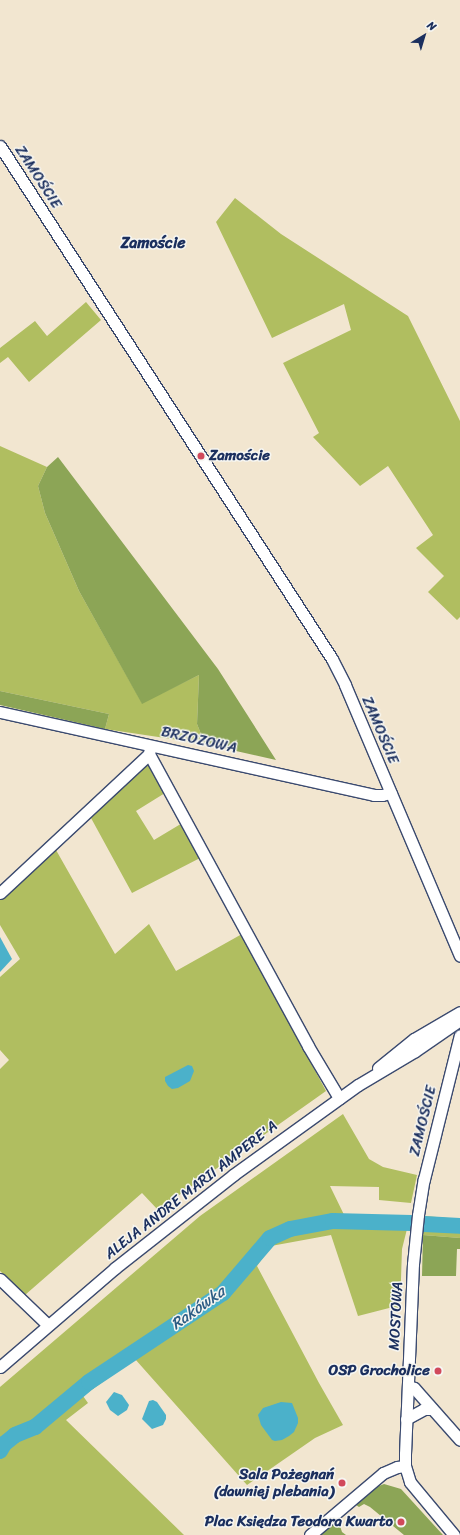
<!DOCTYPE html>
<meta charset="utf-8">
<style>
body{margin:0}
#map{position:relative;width:460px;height:1535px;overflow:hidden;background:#f2e6d0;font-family:Sriracha,sans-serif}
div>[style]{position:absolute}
.green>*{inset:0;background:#b0be60}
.forest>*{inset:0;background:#8ca556}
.water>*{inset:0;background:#4bb1ca}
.river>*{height:16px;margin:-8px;padding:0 8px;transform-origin:8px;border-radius:8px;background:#4bb1ca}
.roads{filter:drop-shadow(1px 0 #3b4a6f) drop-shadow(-1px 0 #3b4a6f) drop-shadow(0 1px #3b4a6f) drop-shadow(0 -1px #3b4a6f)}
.minor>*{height:11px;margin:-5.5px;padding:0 5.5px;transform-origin:5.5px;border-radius:5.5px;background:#fff}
.dots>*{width:11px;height:11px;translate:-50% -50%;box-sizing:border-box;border:2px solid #f6f6f2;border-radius:50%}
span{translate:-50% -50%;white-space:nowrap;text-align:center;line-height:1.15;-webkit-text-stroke:3px #f6f6f2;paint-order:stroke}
.street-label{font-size:15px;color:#1b2f5e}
.poi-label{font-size:15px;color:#1b2f5e;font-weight:700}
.left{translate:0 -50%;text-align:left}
.right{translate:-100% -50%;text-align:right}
.neighbourhood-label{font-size:16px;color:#1b2f5e;font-weight:700}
.water-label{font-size:16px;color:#2c5c84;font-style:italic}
.north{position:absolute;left:404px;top:16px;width:40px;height:40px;-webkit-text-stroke:3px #f6f6f2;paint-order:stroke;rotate:38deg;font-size:11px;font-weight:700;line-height:16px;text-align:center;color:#1b2f5e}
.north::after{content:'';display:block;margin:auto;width:14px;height:18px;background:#1b2f5e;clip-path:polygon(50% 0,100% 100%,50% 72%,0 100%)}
</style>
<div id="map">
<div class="green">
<div style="clip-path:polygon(235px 198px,281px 234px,408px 316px,460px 421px,460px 617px,457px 620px,428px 592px,444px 576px,416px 548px,433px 535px,388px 466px,360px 486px,313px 437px,319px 433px,283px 363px,351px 330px,344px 304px,272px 338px,216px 222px)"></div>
<div style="clip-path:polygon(86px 302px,101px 320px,29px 382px,8px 357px,0 363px,0 348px,35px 321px,47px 336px)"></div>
<div style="clip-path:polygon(0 446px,47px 467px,38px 486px,45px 513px,79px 591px,142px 703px,199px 675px,197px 724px,205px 744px,105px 729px,109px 714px,0 691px)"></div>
<div style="clip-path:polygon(147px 763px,165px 793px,136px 811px,154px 840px,184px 822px,202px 857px,132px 893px,91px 818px)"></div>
<div style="clip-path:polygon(56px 850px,115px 954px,149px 924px,176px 971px,242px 934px,326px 1091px,158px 1210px,142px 1193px,25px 1295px,0 1271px,0 1069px,9px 1060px,0 1050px,0 977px,20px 959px,0 925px,0 897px)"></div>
<div style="clip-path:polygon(343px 1114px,369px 1159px,383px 1167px,417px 1175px,411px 1203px,379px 1200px,379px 1187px,330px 1186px,350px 1227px,407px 1229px,402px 1249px,400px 1309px,393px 1307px,358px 1316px,331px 1235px,271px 1246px,257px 1266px,319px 1383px,343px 1425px,315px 1438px,247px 1485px,135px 1359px,83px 1396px,88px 1403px,66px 1420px,184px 1535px,0 1535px,0 1387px,200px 1216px)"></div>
<div style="clip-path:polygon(425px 1216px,460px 1219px,460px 1238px,423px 1235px)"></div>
</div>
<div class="forest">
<div style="clip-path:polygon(58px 457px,218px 669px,276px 760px,205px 744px,197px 724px,199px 675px,142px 704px,79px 591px,45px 513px,38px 486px,47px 467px)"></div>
<div style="clip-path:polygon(0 691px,109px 714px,105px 729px,0 705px)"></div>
<div style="clip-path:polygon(423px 1235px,460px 1238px,460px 1249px,457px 1249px,456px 1276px,422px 1276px)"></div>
<div style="clip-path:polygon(384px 1484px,401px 1489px,443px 1535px,404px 1535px,370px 1507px,364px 1504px,359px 1507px,356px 1505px,356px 1502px,374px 1488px)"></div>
<div style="clip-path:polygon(337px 1516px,341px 1516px,342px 1520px,340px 1526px,342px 1532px,346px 1535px,320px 1535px,325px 1528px)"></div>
</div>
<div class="water">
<div style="clip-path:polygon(0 937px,12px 959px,0 972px)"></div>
<div style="clip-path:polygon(188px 1065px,192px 1066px,194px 1071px,190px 1081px,178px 1088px,172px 1089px,168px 1086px,165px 1081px,165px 1077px)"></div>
<div style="clip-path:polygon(114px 1392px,122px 1395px,129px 1405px,127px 1410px,118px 1416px,110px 1410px,106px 1402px)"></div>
<div style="clip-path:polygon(153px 1400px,157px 1402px,166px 1415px,166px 1419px,163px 1425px,152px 1429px,142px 1419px,149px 1401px)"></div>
<div style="clip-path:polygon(281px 1402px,292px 1403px,298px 1418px,298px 1423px,294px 1432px,289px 1436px,282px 1440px,275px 1441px,272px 1440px,261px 1425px,258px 1415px,263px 1408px)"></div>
</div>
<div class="river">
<div style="left:424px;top:1224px;width:36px;rotate:3deg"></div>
<div style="left:0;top:1451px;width:8px;rotate:-60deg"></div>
<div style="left:4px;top:1444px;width:14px;rotate:-39deg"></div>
<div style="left:15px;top:1435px;width:22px;rotate:-22deg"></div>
<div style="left:35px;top:1427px;width:70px;rotate:-39.8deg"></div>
<div style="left:89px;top:1382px;width:161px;rotate:-33.6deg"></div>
<div style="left:223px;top:1293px;width:72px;rotate:-49.5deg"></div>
<div style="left:270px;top:1238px;width:22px;rotate:-24deg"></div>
<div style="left:290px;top:1229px;width:44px;rotate:-10.5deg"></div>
<div style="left:333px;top:1221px;width:78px;rotate:1.5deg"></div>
</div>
<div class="roads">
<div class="minor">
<div style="left:0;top:146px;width:611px;rotate:57.09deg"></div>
<div style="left:332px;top:659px;width:29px;rotate:63deg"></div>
<div style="left:345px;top:685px;width:294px;rotate:67deg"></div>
<div style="left:0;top:712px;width:383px;rotate:12.5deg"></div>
<div style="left:374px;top:795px;width:8px"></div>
<div style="left:382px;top:795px;width:9px;rotate:-13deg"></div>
<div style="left:149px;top:754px;width:332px;rotate:61.4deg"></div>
<div style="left:308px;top:1046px;width:61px;rotate:59.2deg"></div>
<div style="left:0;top:893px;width:204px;rotate:-43deg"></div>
<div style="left:149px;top:754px;width:6px;rotate:-81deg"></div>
<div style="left:378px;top:1068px;width:46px;rotate:-38.9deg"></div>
<div style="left:414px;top:1039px;width:53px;rotate:-30.4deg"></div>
<div style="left:0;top:1279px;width:66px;rotate:43.8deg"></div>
<div style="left:0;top:1367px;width:152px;rotate:-40.7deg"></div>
<div style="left:115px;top:1268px;width:150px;rotate:-38.2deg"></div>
<div style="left:233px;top:1175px;width:154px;rotate:-35.8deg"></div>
<div style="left:358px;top:1085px;width:66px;rotate:-30.8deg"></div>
<div style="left:415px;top:1051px;width:55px;rotate:-34.6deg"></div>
<div style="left:408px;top:1386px;width:6px;rotate:18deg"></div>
<div style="left:414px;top:1388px;width:69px;rotate:48.5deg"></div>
<div style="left:406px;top:1419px;width:21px;rotate:-29deg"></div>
<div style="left:424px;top:1409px;width:8px"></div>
<div style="left:310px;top:1535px;width:96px;rotate:-40.3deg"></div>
<div style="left:383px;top:1473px;width:15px;rotate:-23deg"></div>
<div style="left:397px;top:1467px;width:8px;rotate:-7deg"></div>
<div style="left:454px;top:1535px;width:69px;rotate:-129.7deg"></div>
<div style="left:410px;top:1482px;width:17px;rotate:-107deg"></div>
<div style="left:405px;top:1466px;width:12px;rotate:-90deg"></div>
<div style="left:405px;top:1454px;width:190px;rotate:-87.6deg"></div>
<div style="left:413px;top:1264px;width:49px;rotate:-84.2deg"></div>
<div style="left:418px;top:1215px;width:36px;rotate:-81deg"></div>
<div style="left:424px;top:1179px;width:148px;rotate:-76deg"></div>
</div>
</div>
<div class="dots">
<div style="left:201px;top:456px;background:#d1495b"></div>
<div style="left:438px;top:1371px;background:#d1495b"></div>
<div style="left:342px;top:1483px;background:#d1495b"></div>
<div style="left:401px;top:1522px;background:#d1495b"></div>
</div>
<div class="street-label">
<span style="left:38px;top:177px;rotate:57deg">ZAMOŚCIE</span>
<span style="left:380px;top:730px;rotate:67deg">ZAMOŚCIE</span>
<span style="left:199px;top:740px;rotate:13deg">BRZOZOWA</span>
<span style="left:423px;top:1121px;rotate:-76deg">ZAMOŚCIE</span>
<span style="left:191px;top:1190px;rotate:-38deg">ALEJA ANDRE MARII AMPERE'A</span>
<span style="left:396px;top:1316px;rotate:-87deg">MOSTOWA</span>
</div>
<div class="poi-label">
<span class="left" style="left:209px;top:456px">Zamoście</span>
<span class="right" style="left:430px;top:1371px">OSP Grocholice</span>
<span class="right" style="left:334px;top:1483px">Sala Pożegnań<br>(dawniej plebania)</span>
<span class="right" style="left:393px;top:1522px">Plac Księdza Teodora Kwarto</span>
</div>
<div class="neighbourhood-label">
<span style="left:153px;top:243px">Zamoście</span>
</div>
<div class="water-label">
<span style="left:198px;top:1308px;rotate:-36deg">Rakówka</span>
</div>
<div class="north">N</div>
</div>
